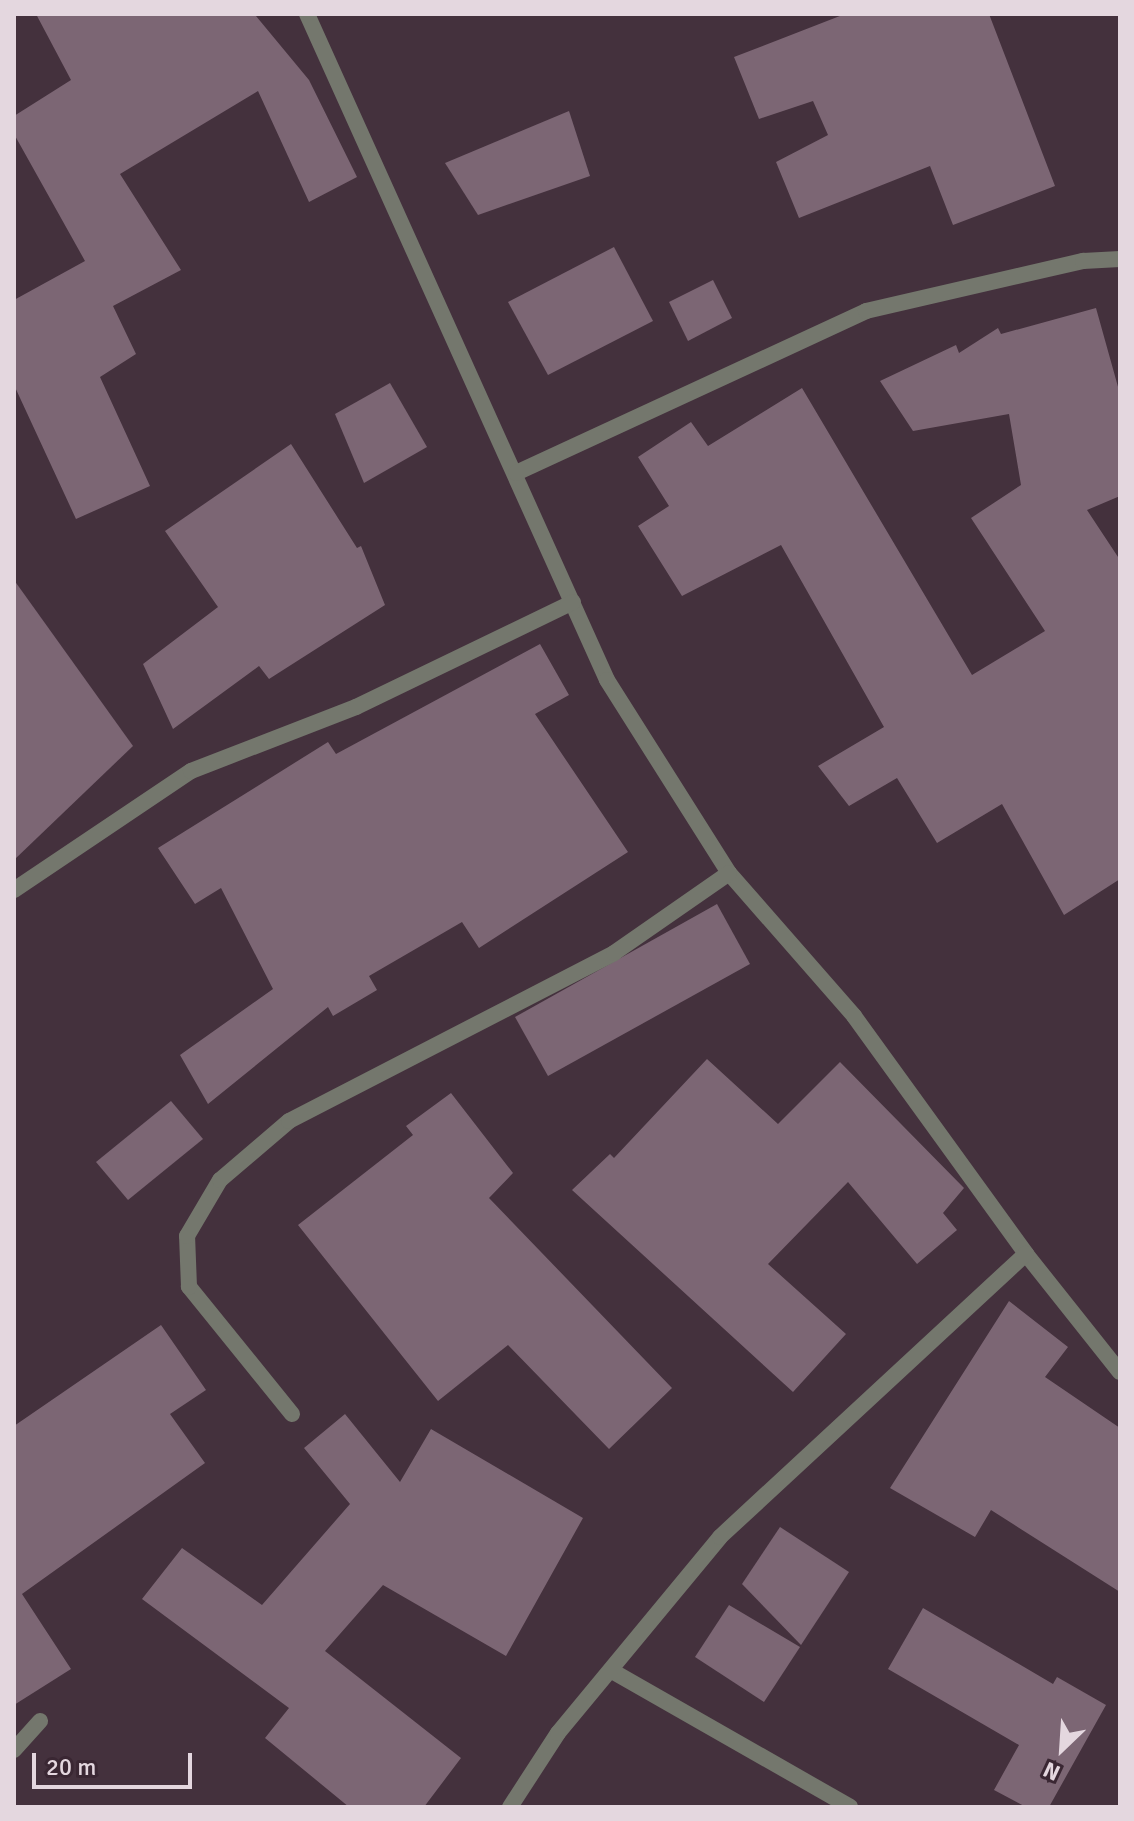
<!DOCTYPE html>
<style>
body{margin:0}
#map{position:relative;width:1134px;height:1821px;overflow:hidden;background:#44313d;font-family:Signika,sans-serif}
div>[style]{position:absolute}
.building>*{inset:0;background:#7c6674}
.street>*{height:16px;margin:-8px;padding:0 8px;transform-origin:8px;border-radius:8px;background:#74776d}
span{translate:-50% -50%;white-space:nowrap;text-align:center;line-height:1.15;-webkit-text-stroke:6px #3a2733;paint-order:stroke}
.frame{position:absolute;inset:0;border:16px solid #e4d7df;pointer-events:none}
.north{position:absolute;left:1022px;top:1709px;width:80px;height:80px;-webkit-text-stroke:6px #3a2733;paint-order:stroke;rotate:205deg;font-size:22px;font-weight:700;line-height:32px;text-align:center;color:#e4d7df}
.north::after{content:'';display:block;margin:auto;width:28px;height:36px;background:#e4d7df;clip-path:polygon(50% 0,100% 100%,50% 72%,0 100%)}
.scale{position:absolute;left:32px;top:1753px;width:160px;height:36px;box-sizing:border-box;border:4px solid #e4d7df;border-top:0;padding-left:10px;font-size:24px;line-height:28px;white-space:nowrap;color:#e4d7df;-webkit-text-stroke:6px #3a2733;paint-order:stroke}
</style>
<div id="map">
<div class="building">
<div style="clip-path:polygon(36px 14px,256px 16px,309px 80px,357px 177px,309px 202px,258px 91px,120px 174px,181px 270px,113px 306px,136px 354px,100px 377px,150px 486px,76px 519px,14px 385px,14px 300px,85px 261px,14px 134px,14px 116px,71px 80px)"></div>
<div style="clip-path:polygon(845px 14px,989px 14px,1055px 186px,953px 225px,930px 166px,799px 218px,776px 162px,828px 135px,813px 101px,759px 119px,734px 57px)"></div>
<div style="clip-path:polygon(569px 111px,590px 176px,478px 215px,445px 163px)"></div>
<div style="clip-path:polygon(614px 247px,653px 321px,548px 375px,508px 302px)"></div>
<div style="clip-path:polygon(713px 280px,732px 318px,688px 341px,669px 302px)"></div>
<div style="clip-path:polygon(1096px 308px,1120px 394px,1120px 496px,1087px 510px,1120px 560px,1120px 879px,1064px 915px,1002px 804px,937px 843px,897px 778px,849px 806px,818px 766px,884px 727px,781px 545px,682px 596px,638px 526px,669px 506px,638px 457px,691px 422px,708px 446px,802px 388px,972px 675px,1045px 631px,971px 518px,1021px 485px,1009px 414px,913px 431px,880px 381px,956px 345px,959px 353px,998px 328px,1001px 334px)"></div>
<div style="clip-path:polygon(390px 383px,427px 447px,364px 483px,335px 414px)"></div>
<div style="clip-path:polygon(291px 444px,357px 548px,361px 546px,385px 605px,269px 679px,259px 666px,173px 729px,143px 664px,218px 607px,165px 531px)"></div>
<div style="clip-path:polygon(14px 580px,133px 746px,14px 860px)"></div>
<div style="clip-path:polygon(540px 644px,569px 695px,535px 714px,628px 852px,479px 948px,462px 922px,369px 976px,377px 990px,333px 1016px,328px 1007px,208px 1104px,180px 1055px,273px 989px,221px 888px,195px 904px,158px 848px,328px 742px,336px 754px)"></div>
<div style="clip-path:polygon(717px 904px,750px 964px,548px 1076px,515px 1017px)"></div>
<div style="clip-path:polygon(707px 1059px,778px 1124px,840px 1062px,964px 1188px,943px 1213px,957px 1230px,917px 1264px,848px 1182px,768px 1264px,846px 1334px,793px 1392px,572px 1190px,610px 1154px,614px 1158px)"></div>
<div style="clip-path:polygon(451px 1093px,513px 1173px,489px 1198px,672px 1388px,609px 1449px,508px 1345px,438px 1401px,298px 1225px,413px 1135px,406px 1126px)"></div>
<div style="clip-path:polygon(171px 1101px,203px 1139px,128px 1200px,96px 1162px)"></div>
<div style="clip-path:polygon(1009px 1301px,1068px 1347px,1045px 1377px,1120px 1428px,1120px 1592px,991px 1510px,975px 1537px,890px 1488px)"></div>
<div style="clip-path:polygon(161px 1325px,206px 1390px,170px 1414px,205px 1463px,22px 1594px,71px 1669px,14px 1705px,14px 1426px)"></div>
<div style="clip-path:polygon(345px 1414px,400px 1482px,431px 1429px,583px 1518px,506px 1656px,383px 1585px,325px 1651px,461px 1758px,424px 1807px,349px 1807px,265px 1738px,289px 1708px,142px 1599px,182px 1548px,262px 1605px,350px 1504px,304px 1448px)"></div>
<div style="clip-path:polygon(780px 1527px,849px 1572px,801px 1645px,742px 1584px)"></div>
<div style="clip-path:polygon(729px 1605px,800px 1647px,764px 1702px,695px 1657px)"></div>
<div style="clip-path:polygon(923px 1608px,1053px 1684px,1057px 1677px,1106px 1705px,1049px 1807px,1026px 1807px,994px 1790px,1019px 1745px,888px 1669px)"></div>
</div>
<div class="street">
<div style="left:307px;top:14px;width:730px;rotate:65.75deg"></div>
<div style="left:607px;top:680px;width:228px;rotate:57.7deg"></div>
<div style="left:729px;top:873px;width:190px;rotate:48.8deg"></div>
<div style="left:854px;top:1016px;width:294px;rotate:54.1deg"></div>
<div style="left:1026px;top:1254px;width:151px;rotate:51.5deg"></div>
<div style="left:516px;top:473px;width:386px;rotate:-24.8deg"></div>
<div style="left:866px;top:311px;width:223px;rotate:-13deg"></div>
<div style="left:1083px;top:261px;width:37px;rotate:-3deg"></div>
<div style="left:14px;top:890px;width:213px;rotate:-33.9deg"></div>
<div style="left:191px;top:771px;width:177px;rotate:-21.2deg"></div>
<div style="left:356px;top:707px;width:241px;rotate:-25.8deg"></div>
<div style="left:292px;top:1414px;width:164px;rotate:-129deg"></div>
<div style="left:189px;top:1287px;width:51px;rotate:-92.2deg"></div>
<div style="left:187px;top:1236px;width:65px;rotate:-59.5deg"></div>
<div style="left:220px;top:1180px;width:91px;rotate:-40.5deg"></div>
<div style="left:289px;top:1121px;width:366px;rotate:-27.3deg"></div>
<div style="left:614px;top:953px;width:140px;rotate:-34.8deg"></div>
<div style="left:612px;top:1671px;width:274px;rotate:29.7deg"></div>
<div style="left:14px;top:1750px;width:39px;rotate:-48deg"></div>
<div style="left:510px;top:1807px;width:88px;rotate:-57deg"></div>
<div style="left:558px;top:1733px;width:254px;rotate:-50.4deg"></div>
<div style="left:720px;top:1537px;width:417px;rotate:-42.8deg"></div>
</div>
<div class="frame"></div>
<div class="north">N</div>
<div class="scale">20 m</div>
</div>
